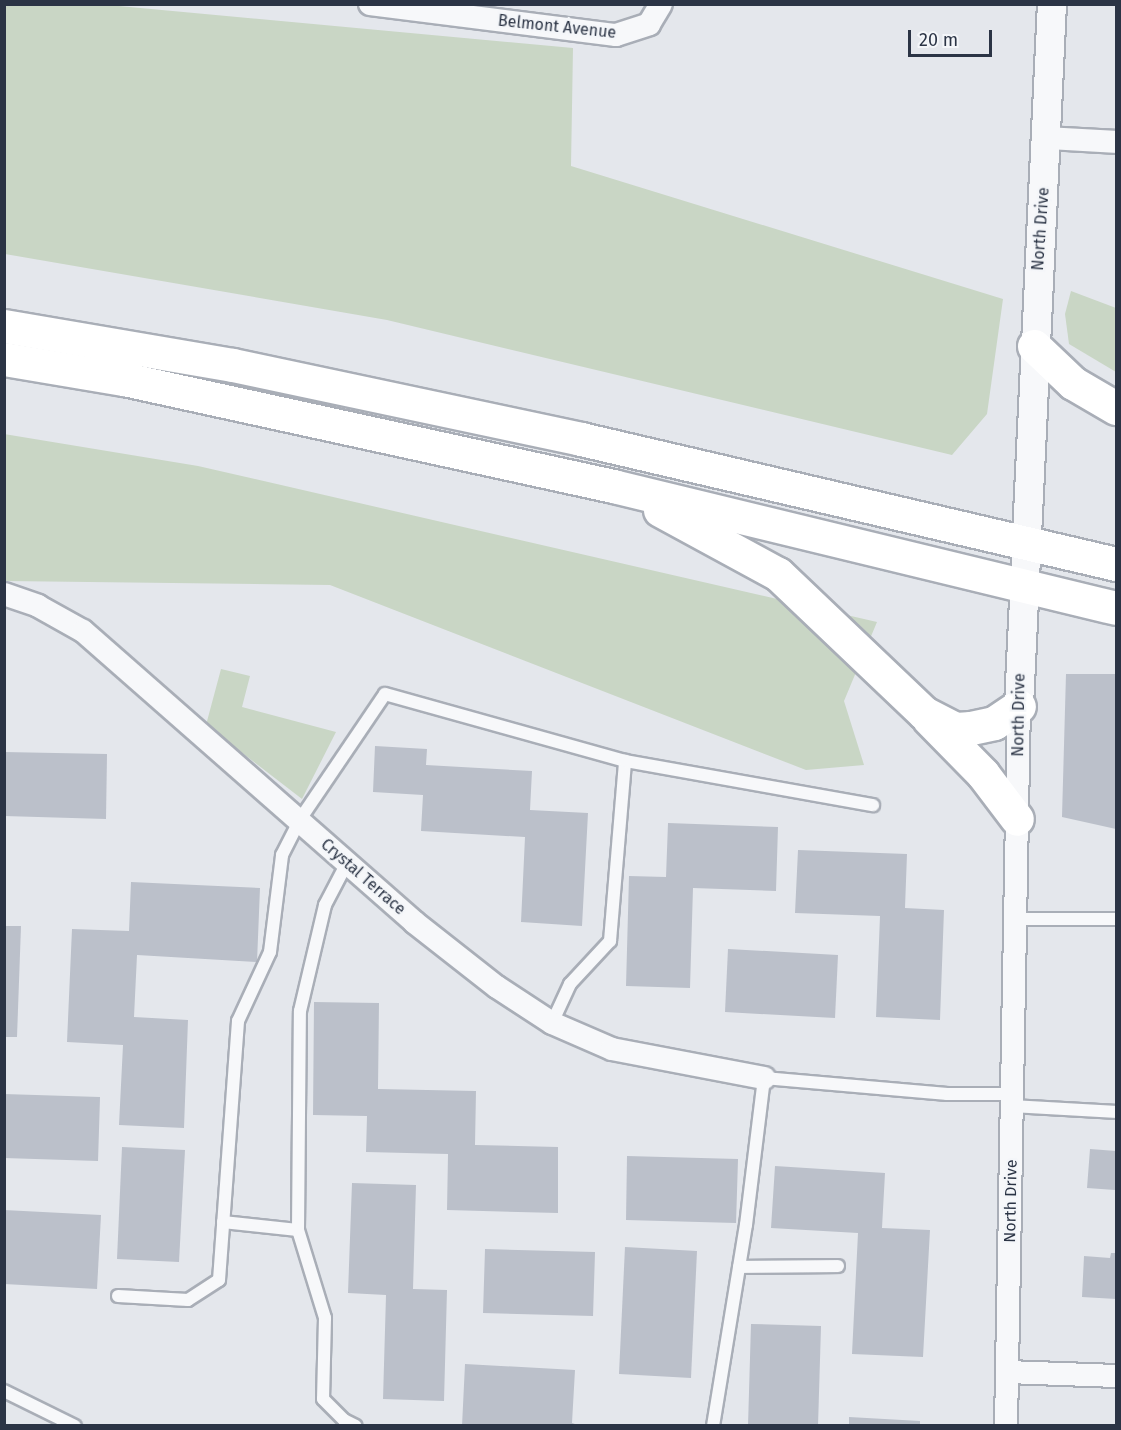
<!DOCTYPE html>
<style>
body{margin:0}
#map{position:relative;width:1121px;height:1430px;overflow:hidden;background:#e4e7ec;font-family:"Fira Sans",sans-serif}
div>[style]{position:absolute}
.green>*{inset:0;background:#c9d6c5}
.building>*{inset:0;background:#bbc0ca}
.roads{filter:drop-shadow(2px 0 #a9aeb7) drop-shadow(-2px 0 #a9aeb7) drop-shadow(0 2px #a9aeb7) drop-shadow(0 -2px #a9aeb7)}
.service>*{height:12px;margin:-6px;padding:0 6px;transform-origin:6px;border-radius:6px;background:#f7f8fa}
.minor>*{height:22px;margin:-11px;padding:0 11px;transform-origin:11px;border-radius:11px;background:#f7f8fa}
.tertiary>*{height:28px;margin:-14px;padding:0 14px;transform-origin:14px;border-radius:14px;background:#f7f8fa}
.trunk>*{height:33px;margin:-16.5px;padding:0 16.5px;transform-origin:16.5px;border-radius:16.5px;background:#fff}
span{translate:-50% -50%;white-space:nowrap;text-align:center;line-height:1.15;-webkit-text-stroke:4.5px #f4f6f9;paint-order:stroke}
.street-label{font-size:16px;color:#2b3445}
.frame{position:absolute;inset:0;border:6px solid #2b3445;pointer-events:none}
.scale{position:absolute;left:908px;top:30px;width:84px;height:27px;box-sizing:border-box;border:3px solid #2b3445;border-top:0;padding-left:8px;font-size:18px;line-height:21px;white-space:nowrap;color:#2b3445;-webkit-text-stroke:4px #f4f6f9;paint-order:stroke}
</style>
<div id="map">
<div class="green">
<div style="clip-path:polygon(4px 5px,108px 5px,573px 48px,571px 166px,1003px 299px,987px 414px,952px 455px,387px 320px,5px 254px)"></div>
<div style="clip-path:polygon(1071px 291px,1116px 308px,1116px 372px,1069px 344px,1065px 314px)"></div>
<div style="clip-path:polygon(4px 434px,198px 466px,877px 622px,844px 701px,864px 765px,806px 770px,330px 585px,5px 581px)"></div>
<div style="clip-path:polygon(221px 669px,250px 676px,242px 707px,336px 732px,302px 799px,206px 725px)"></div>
</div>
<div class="building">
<div style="clip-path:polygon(1066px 674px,1116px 674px,1116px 829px,1062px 817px)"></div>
<div style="clip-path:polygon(375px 746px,427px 749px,426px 765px,532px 771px,530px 810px,588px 813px,582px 926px,521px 922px,525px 837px,421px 831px,423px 795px,373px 792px)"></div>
<div style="clip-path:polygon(4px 752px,107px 754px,106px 819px,4px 816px)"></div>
<div style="clip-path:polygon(668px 823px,778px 827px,776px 891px,693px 888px,690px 988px,626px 986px,629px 876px,666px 877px)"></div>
<div style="clip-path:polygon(798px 850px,907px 854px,905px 908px,944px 910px,940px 1020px,876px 1017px,880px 916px,795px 913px)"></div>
<div style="clip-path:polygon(131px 882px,260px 888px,257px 962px,137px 955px,134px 1017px,188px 1020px,184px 1128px,119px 1125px,123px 1045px,67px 1042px,72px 929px,129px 931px)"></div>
<div style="clip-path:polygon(4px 926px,21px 926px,17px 1037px,4px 1037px)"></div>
<div style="clip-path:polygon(728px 949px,838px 955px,835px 1018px,725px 1012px)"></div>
<div style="clip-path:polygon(314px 1002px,379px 1003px,378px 1089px,476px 1091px,475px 1145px,558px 1147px,558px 1213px,447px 1210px,448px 1154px,366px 1152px,367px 1116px,313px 1115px)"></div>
<div style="clip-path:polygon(4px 1094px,100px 1097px,98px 1161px,4px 1158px)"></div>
<div style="clip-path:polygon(122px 1147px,185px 1150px,179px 1262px,117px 1259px)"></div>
<div style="clip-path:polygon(1090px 1149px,1116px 1151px,1116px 1195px,1115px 1190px,1087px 1188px)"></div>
<div style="clip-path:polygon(627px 1156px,738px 1159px,736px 1223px,626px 1220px)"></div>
<div style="clip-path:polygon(775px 1166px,885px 1173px,882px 1228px,930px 1230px,923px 1357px,852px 1354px,858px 1233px,771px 1228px)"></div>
<div style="clip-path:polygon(352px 1183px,416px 1185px,413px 1289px,447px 1290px,444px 1401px,383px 1399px,386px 1295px,348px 1293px)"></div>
<div style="clip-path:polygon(4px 1210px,101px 1215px,97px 1289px,4px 1284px)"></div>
<div style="clip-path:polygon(625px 1247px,697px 1251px,691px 1378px,619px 1374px)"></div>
<div style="clip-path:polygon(485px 1249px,595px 1252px,593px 1316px,483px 1313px)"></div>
<div style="clip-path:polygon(1111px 1253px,1116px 1253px,1116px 1299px,1082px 1297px,1084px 1256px,1110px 1258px)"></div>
<div style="clip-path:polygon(751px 1324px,821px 1326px,818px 1426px,748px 1426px)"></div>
<div style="clip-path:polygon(465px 1364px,575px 1370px,572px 1423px,581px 1426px,462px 1426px)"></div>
<div style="clip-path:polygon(849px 1417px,920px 1421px,920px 1426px,849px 1426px)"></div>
</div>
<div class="roads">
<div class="service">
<div style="left:1015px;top:919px;width:101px"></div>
<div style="left:552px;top:1023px;width:43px;rotate:-65.2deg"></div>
<div style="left:570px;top:984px;width:59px;rotate:-47.1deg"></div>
<div style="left:610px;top:941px;width:181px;rotate:-85.2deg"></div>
<div style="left:1013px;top:1106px;width:103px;rotate:3.3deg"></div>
<div style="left:223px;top:1222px;width:75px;rotate:6.1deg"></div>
<div style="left:298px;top:1230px;width:92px;rotate:72.9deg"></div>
<div style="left:325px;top:1318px;width:81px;rotate:91.4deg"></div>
<div style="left:323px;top:1399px;width:30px;rotate:45deg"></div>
<div style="left:344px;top:1420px;width:13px;rotate:27deg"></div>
<div style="left:298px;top:1230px;width:219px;rotate:-89.5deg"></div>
<div style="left:300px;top:1011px;width:109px;rotate:-76.7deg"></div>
<div style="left:325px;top:905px;width:47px;rotate:-62.4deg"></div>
<div style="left:739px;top:1267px;width:99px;rotate:-0.6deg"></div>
<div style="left:118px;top:1296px;width:70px;rotate:3.3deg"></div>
<div style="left:188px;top:1300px;width:37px;rotate:-33deg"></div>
<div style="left:219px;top:1280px;width:260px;rotate:-85.8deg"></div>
<div style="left:238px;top:1021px;width:76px;rotate:-65.1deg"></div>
<div style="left:270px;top:952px;width:98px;rotate:-82.9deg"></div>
<div style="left:282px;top:855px;width:38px;rotate:-63deg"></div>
<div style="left:299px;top:821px;width:153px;rotate:-55.9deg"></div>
<div style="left:385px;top:694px;width:249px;rotate:15.6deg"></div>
<div style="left:625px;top:761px;width:252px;rotate:10.1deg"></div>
<div style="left:4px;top:1391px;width:79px;rotate:26.2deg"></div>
<div style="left:713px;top:1426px;width:204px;rotate:-80.7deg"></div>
<div style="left:746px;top:1225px;width:148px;rotate:-83deg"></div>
<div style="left:764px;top:1078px;width:184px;rotate:5deg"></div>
<div style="left:947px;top:1094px;width:66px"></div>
</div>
<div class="minor">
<div style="left:370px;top:4px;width:248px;rotate:7.2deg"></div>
<div style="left:616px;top:35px;width:35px;rotate:-18deg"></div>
<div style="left:649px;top:24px;width:23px;rotate:-59deg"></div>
<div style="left:1047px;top:138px;width:69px;rotate:3.3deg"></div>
<div style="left:4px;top:594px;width:36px;rotate:19deg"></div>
<div style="left:38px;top:606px;width:51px;rotate:29.1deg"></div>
<div style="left:83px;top:631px;width:441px;rotate:41.3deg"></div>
<div style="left:414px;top:922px;width:105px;rotate:38.1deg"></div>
<div style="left:497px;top:987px;width:66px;rotate:33.2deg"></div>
<div style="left:552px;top:1023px;width:65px;rotate:23.4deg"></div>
<div style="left:612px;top:1049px;width:155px;rotate:10.8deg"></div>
<div style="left:1007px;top:1372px;width:109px;rotate:2.1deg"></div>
<div style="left:1006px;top:1426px;width:720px;rotate:-88.97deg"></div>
</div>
<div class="tertiary">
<div style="left:1019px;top:706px;width:703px;rotate:-87.31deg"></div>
</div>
<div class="trunk">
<div style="left:4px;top:326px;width:232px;rotate:9.7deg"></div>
<div style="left:233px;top:365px;width:356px;rotate:12deg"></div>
<div style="left:581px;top:439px;width:549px;rotate:13.15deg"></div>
<div style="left:1034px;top:346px;width:54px;rotate:43.5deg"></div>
<div style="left:1073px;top:383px;width:50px;rotate:30.2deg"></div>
<div style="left:4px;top:359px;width:122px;rotate:9.5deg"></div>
<div style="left:124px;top:379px;width:501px;rotate:12.34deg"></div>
<div style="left:613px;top:486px;width:518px;rotate:13.63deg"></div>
<div style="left:660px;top:510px;width:134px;rotate:28.5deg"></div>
<div style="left:778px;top:574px;width:202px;rotate:43.6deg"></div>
<div style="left:924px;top:713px;width:36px;rotate:27deg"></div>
<div style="left:956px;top:729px;width:15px;rotate:-4deg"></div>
<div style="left:971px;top:728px;width:24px;rotate:-12deg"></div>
<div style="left:994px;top:723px;width:30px;rotate:-34deg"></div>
<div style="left:929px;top:719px;width:77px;rotate:45.5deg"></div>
<div style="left:983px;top:774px;width:56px;rotate:52.9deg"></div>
</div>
</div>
<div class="street-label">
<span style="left:557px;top:27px;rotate:6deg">Belmont Avenue</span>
<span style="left:1041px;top:229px;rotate:-86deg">North Drive</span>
<span style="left:1019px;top:715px;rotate:-89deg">North Drive</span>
<span style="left:363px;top:877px;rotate:41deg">Crystal Terrace</span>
<span style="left:1011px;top:1201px;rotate:-89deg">North Drive</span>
</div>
<div class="frame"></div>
<div class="scale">20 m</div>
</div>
